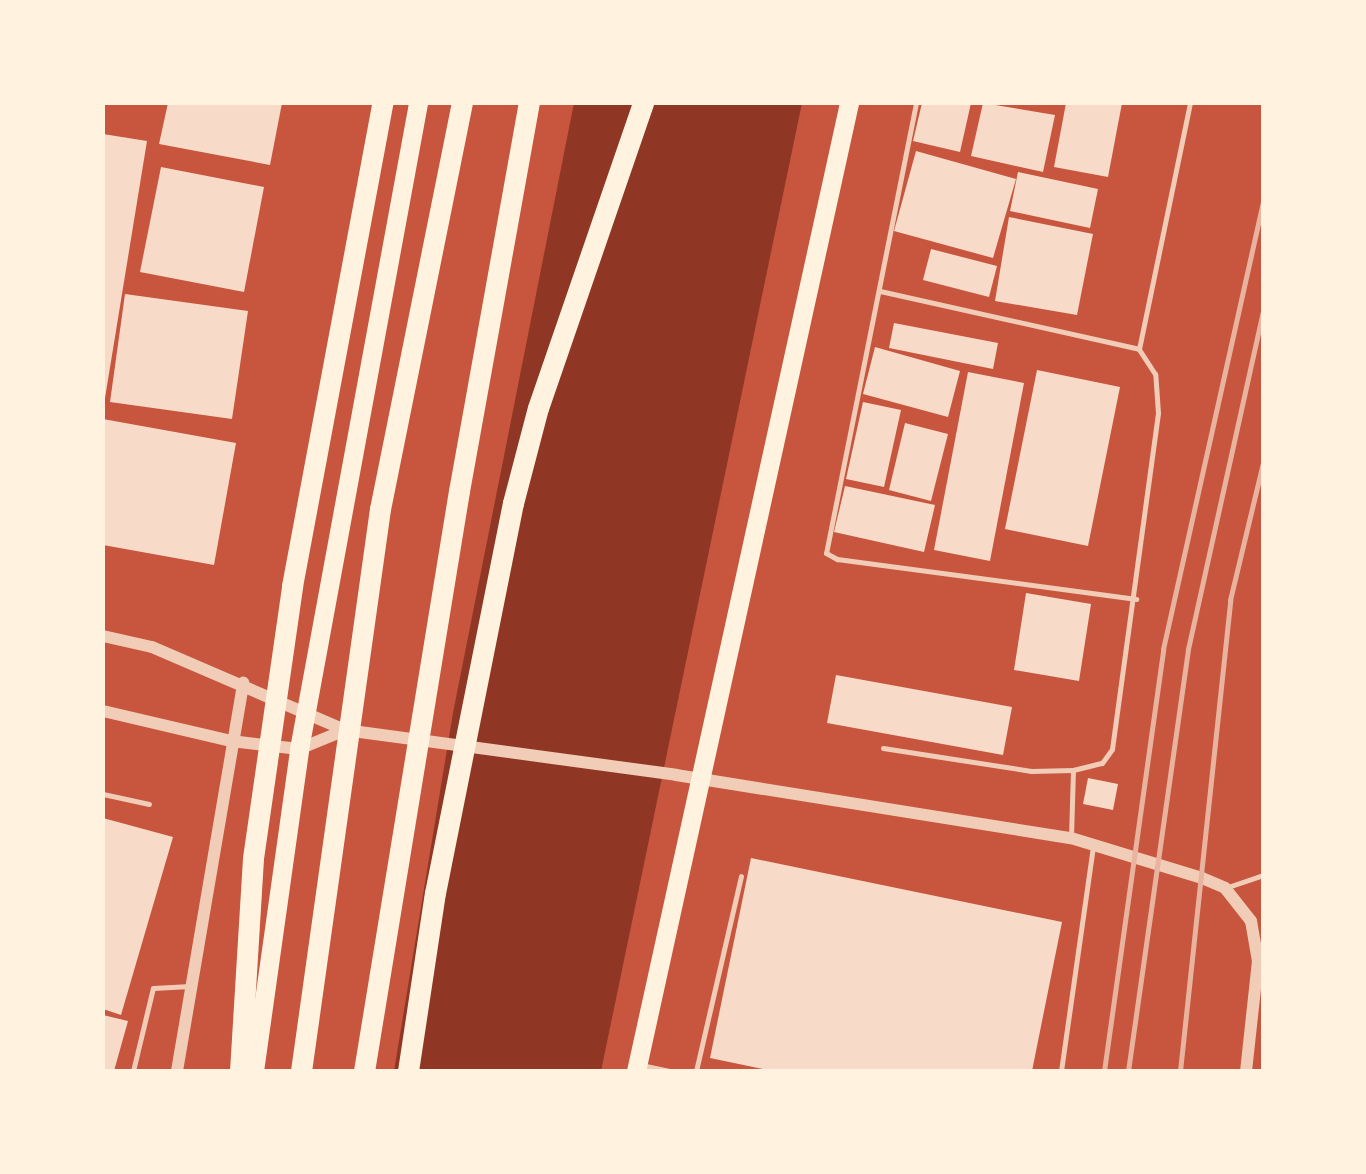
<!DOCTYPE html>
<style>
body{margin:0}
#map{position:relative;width:1366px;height:1174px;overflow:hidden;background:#c8553d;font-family:Overpass,sans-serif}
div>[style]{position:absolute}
.water>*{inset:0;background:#8f3625}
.building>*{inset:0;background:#f7dbc8}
.service>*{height:5px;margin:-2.5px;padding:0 2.5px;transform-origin:2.5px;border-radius:2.5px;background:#f1ccb7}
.tertiary>*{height:12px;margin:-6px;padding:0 6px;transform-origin:6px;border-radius:6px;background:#f1ccb7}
.trunk>*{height:19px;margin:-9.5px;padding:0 9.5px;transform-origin:9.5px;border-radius:9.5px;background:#fff3e0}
.motorway>*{height:21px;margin:-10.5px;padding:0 10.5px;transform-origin:10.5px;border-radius:10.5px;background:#fff3e0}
.rail>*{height:5px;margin:-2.5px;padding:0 2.5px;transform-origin:2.5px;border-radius:2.5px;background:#e9b49f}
span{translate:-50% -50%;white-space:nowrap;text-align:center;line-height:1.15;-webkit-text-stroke:7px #fff3e0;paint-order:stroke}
.frame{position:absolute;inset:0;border:105px solid #fff3e0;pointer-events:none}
</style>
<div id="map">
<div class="water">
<div style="clip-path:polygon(574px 103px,802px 103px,601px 1071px,394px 1071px,453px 713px)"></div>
</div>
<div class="building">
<div style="clip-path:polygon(168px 103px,282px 103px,270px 165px,159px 144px)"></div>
<div style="clip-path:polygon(922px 103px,971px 103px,960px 152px,913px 141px)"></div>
<div style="clip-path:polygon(983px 103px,1055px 115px,1043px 172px,971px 156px)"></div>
<div style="clip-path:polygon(1066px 103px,1122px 103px,1108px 177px,1054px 167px)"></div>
<div style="clip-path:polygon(103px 134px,147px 141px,105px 398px,103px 398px)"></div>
<div style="clip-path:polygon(916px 151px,1016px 179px,993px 258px,894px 231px)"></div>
<div style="clip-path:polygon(161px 167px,264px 187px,244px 292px,140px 272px)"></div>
<div style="clip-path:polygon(1018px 172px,1098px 189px,1090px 228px,1010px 211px)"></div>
<div style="clip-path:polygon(1009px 217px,1093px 234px,1077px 315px,995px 301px)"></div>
<div style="clip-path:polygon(931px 249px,997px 266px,989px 297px,923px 280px)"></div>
<div style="clip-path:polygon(125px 294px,248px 311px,232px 419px,110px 402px)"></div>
<div style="clip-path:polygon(894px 323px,998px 343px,993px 369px,889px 348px)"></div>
<div style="clip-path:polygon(875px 347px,960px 371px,948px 417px,863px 394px)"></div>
<div style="clip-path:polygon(1037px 370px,1120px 387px,1088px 546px,1005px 529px)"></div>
<div style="clip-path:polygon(968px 372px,1024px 383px,990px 561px,934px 550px)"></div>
<div style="clip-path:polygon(863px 402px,901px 410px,884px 487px,846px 479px)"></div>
<div style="clip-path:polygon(103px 419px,236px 443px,214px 565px,103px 545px)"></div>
<div style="clip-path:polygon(905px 423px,948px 434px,931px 501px,889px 490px)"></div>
<div style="clip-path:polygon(845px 486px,935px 505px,924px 552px,834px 532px)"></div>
<div style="clip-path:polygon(1026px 593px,1091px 604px,1079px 681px,1014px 670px)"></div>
<div style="clip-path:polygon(836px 675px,1012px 707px,1003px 755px,827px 723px)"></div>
<div style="clip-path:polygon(1088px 778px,1118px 784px,1113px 810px,1083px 804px)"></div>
<div style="clip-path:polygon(103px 818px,173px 837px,121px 1015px,103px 1009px)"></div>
<div style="clip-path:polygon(751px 858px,1062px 922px,1032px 1071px,773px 1071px,710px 1058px)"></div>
<div style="clip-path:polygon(103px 1015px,128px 1021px,114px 1071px,103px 1071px)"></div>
</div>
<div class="service">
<div style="left:916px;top:103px;width:459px;rotate:101.3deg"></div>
<div style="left:826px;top:553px;width:13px;rotate:29deg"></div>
<div style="left:837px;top:559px;width:302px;rotate:7.6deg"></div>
<div style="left:880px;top:291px;width:265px;rotate:12.6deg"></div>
<div style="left:883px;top:748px;width:150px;rotate:8.8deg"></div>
<div style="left:1031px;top:771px;width:42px;rotate:-1.4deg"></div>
<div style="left:1073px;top:770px;width:30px;rotate:-14deg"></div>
<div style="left:1102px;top:763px;width:17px;rotate:-54deg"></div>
<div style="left:1112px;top:749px;width:339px;rotate:-82.2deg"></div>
<div style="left:1158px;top:413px;width:39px;rotate:-94deg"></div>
<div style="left:1155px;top:374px;width:30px;rotate:-123deg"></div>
<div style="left:1139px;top:349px;width:251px;rotate:-78.3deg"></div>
<div style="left:103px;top:794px;width:47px;rotate:12.3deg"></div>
<div style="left:1071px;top:837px;width:67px;rotate:-88.3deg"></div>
<div style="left:1225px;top:888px;width:40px;rotate:-18.9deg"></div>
<div style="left:641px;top:1065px;width:29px;rotate:12deg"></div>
<div style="left:133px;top:1071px;width:85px;rotate:-76.5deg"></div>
<div style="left:153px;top:988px;width:37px;rotate:-3deg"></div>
<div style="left:696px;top:1071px;width:200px;rotate:-77deg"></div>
<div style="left:1061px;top:1071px;width:228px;rotate:-81.9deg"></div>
</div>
<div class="tertiary">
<div style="left:103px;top:636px;width:50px;rotate:12.7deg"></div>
<div style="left:152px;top:647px;width:210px;rotate:23.3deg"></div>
<div style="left:345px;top:730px;width:334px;rotate:7.7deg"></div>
<div style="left:676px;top:775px;width:400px;rotate:9.1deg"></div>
<div style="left:1071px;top:838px;width:137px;rotate:17deg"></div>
<div style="left:1202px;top:878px;width:25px;rotate:23deg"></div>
<div style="left:1225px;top:888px;width:42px;rotate:51.8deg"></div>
<div style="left:1251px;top:921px;width:41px;rotate:80.1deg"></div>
<div style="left:1258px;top:961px;width:111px;rotate:96.2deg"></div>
<div style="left:103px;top:711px;width:131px;rotate:13.2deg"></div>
<div style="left:231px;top:741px;width:68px;rotate:6.7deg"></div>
<div style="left:299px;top:749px;width:50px;rotate:-22.4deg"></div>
<div style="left:177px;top:1071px;width:394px;rotate:-80.3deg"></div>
</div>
<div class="trunk">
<div style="left:254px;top:1071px;width:325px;rotate:-82deg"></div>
<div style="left:299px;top:749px;width:657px;rotate:-79.56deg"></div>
<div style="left:636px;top:1071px;width:991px;rotate:-77.59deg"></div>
</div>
<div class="motorway">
<div style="left:240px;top:1071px;width:213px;rotate:-86.5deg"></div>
<div style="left:253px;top:858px;width:275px;rotate:-81.8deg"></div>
<div style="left:292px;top:586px;width:491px;rotate:-79.4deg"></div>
<div style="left:301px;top:1071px;width:568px;rotate:-82deg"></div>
<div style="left:380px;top:509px;width:414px;rotate:-78.6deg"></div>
<div style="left:364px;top:1071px;width:588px;rotate:-80.7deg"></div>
<div style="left:459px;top:491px;width:394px;rotate:-79.8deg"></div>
<div style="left:408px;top:1071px;width:180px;rotate:-81.4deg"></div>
<div style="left:435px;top:893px;width:398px;rotate:-78.7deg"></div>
<div style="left:513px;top:503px;width:98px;rotate:-75.3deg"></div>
<div style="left:538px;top:408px;width:323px;rotate:-71deg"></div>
</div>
<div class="rail">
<div style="left:1104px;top:1071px;width:426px;rotate:-82deg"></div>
<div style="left:1163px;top:649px;width:460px;rotate:-77.4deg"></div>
<div style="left:1128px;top:1071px;width:426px;rotate:-81.9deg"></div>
<div style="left:1188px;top:649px;width:345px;rotate:-77.5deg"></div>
<div style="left:1180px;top:1071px;width:474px;rotate:-83.9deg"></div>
<div style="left:1230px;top:600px;width:141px;rotate:-76.5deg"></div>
</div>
<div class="frame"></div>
</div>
